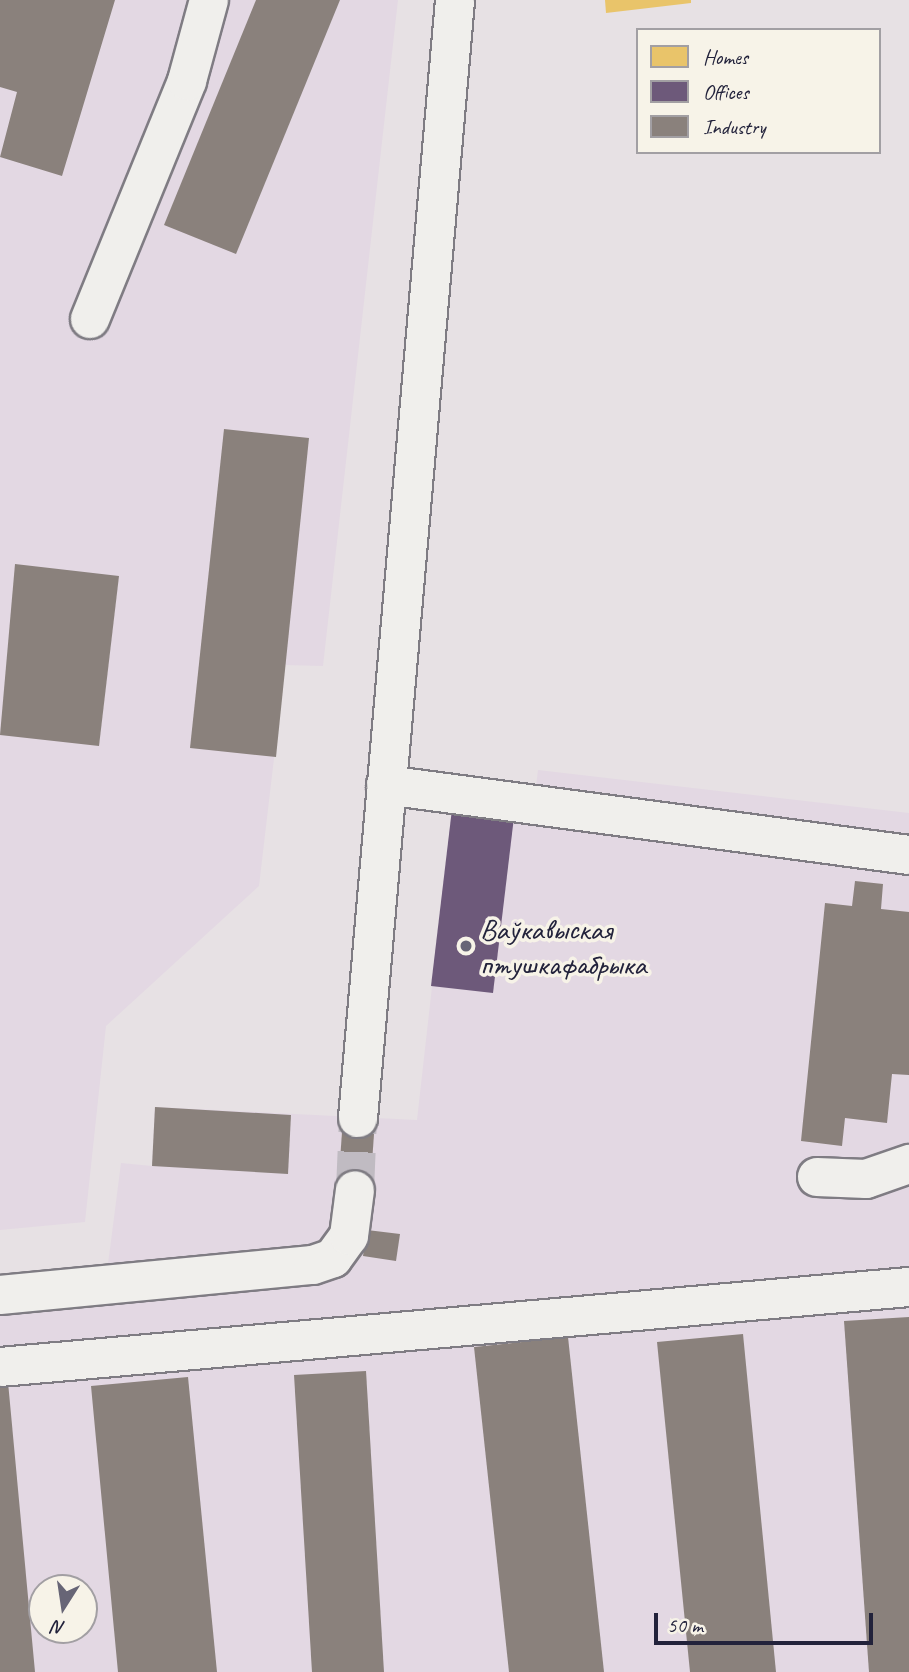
<!DOCTYPE html>
<meta charset="utf-8">
<style>
body{margin:0}
#map{position:relative;width:909px;height:1672px;overflow:hidden;background:#e7e1e4;font-family:Caveat,sans-serif}
div>[style]{position:absolute}
.built>*{inset:0;background:#e3d8e3}
.homes>*{inset:0;background:#e9c46a}
.offices>*{inset:0;background:#6d597a}
.industry>*{inset:0;background:#8a817c}
.minor-tunnel>*{height:38px;margin-top:-19px;transform-origin:0;background:repeating-linear-gradient(90deg,#c0bbc2 0 38px,transparent 0 57px)}
.roads{filter:drop-shadow(2px 0 #7f7c83) drop-shadow(-2px 0 #7f7c83) drop-shadow(0 2px #7f7c83) drop-shadow(0 -2px #7f7c83)}
.minor>*{height:38px;margin:-19px;padding:0 19px;transform-origin:19px;border-radius:19px;background:#f0efec}
.dots>*{width:19px;height:19px;translate:-50% -50%;box-sizing:border-box;border:4px solid #f7f3e8;border-radius:50%}
span{translate:-50% -50%;white-space:nowrap;text-align:center;line-height:1.15;-webkit-text-stroke:7px #f7f3e8;paint-order:stroke}
.poi-label{font-size:30px;color:#22223b}
.left{translate:0 -50%;text-align:left}
.legend{position:absolute;left:636px;top:28px;width:245px;height:126px;box-sizing:border-box;background:#f7f3e8;border:2px solid #a29fa3;margin:0;padding:9px 12px;list-style:none;font-size:21px;color:#22223b}
.legend li{display:flex;align-items:center;gap:14px;height:35px}
.legend b{width:35px;border:2px solid #a29fa3}
.north{position:absolute;left:28px;top:1574px;width:70px;height:70px;box-sizing:border-box;background:#f7f3e8;border:2px solid #a29fa3;border-radius:50%;rotate:192deg;font-size:19px;font-weight:700;line-height:28px;text-align:center;color:#22223b}
.north::after{content:'';display:block;margin:auto;width:24px;height:32px;background:#676576;clip-path:polygon(50% 0,100% 100%,50% 72%,0 100%)}
.scale{position:absolute;left:654px;top:1613px;width:219px;height:32px;box-sizing:border-box;border:4px solid #22223b;border-top:0;padding-left:9px;font-size:21px;line-height:24px;white-space:nowrap;color:#22223b;-webkit-text-stroke:5px #f7f3e8;paint-order:stroke}
</style>
<div id="map">
<div class="built">
<div style="clip-path:polygon(0 0,398px 0,323px 666px,285px 665px,259px 886px,106px 1026px,85px 1222px,0 1230px)"></div>
<div style="clip-path:polygon(evenodd,538px 770px,909px 813px,909px 1672px,0 1672px,0 1274px,108px 1264px,121px 1163px,152px 1166px,155px 1107px,417px 1120px,452px 809px,532px 819px,538px 770px,42px 1588px,84px 1588px,84px 1630px,42px 1630px,42px 1588px)"></div>
</div>
<div class="homes">
<div style="clip-path:polygon(605px 0,691px 0,691px 3px,606px 13px)"></div>
</div>
<div class="offices">
<div style="clip-path:polygon(452px 809px,514px 817px,493px 993px,431px 986px)"></div>
</div>
<div class="industry">
<div style="clip-path:polygon(0 0,115px 0,62px 176px,0 157px,17px 92px,0 87px)"></div>
<div style="clip-path:polygon(256px 0,340px 0,236px 254px,164px 225px)"></div>
<div style="clip-path:polygon(224px 429px,309px 438px,276px 757px,190px 748px)"></div>
<div style="clip-path:polygon(15px 564px,119px 576px,99px 746px,0 735px)"></div>
<div style="clip-path:polygon(855px 881px,883px 884px,881px 909px,909px 912px,909px 1075px,892px 1074px,887px 1123px,845px 1118px,842px 1146px,801px 1141px,825px 903px,852px 906px)"></div>
<div style="clip-path:polygon(155px 1107px,291px 1115px,288px 1174px,152px 1166px)"></div>
<div style="clip-path:polygon(343px 1118px,375px 1120px,370px 1191px,338px 1189px)"></div>
<div style="clip-path:polygon(367px 1230px,400px 1234px,396px 1261px,363px 1256px)"></div>
<div style="clip-path:polygon(909px 1317px,909px 1672px,869px 1672px,844px 1321px)"></div>
<div style="clip-path:polygon(743px 1334px,776px 1672px,690px 1672px,657px 1342px)"></div>
<div style="clip-path:polygon(568px 1337px,604px 1672px,509px 1672px,474px 1347px)"></div>
<div style="clip-path:polygon(366px 1371px,384px 1672px,312px 1672px,294px 1375px)"></div>
<div style="clip-path:polygon(188px 1377px,217px 1672px,118px 1672px,91px 1386px)"></div>
<div style="clip-path:polygon(0 1382px,8px 1382px,35px 1672px,0 1672px)"></div>
</div>
<div class="minor-tunnel">
<div style="left:355px;top:1190px;width:72px;rotate:-87.6deg"></div>
</div>
<div class="roads">
<div class="minor">
<div style="left:90px;top:319px;width:257px;rotate:-67.8deg"></div>
<div style="left:187px;top:81px;width:84px;rotate:-74.8deg"></div>
<div style="left:386px;top:785px;width:528px;rotate:7.62deg"></div>
<div style="left:358px;top:1118px;width:1122px;rotate:-85.04deg"></div>
<div style="left:817px;top:1177px;width:49px;rotate:2.3deg"></div>
<div style="left:866px;top:1179px;width:46px;rotate:-19.2deg"></div>
<div style="left:0;top:1295px;width:314px;rotate:-5.5deg"></div>
<div style="left:313px;top:1265px;width:21px;rotate:-19deg"></div>
<div style="left:333px;top:1258px;width:27px;rotate:-54deg"></div>
<div style="left:349px;top:1236px;width:46px;rotate:-82.6deg"></div>
<div style="left:0;top:1367px;width:913px;rotate:-5.03deg"></div>
</div>
</div>
<div class="dots">
<div style="left:466px;top:946px;background:#676576"></div>
</div>
<div class="poi-label">
<span class="left" style="left:480px;top:946px">Ваўкавыская<br>птушкафабрыка</span>
</div>
<ul class="legend">
<li><b style="height:19px;background:#e9c46a"></b>Homes</li>
<li><b style="height:19px;background:#6d597a"></b>Offices</li>
<li><b style="height:19px;background:#8a817c"></b>Industry</li>
</ul>
<div class="north">N</div>
<div class="scale">50 m</div>
</div>
